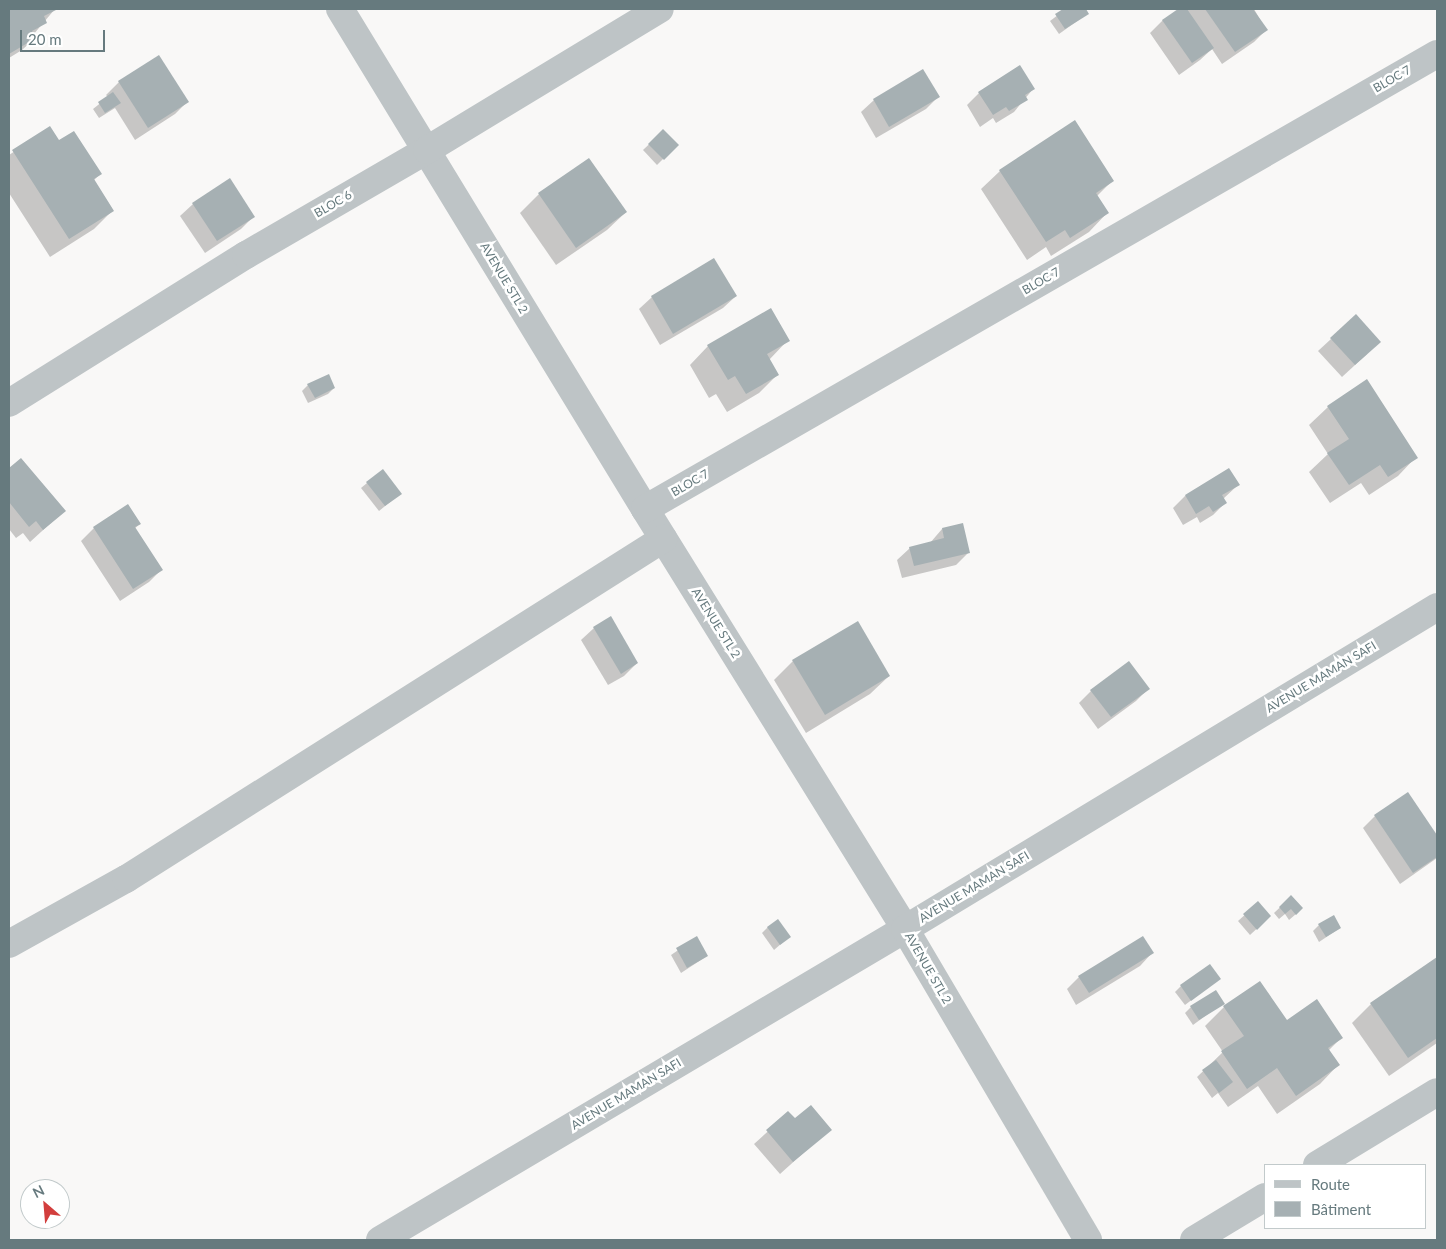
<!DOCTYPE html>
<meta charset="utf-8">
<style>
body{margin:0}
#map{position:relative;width:1446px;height:1249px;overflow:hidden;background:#f9f8f7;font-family:Lato,sans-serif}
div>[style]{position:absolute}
.shadow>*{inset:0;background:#0003}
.building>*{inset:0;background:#a6b0b3}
.minor>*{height:28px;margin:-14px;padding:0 14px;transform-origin:14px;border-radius:14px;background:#bec4c6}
span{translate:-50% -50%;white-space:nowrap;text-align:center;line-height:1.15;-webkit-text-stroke:5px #fff;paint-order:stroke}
.street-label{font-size:12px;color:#667a7e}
.frame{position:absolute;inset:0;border:10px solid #667a7e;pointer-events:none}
.legend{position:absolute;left:1264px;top:1164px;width:162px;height:65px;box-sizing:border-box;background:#fff;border:1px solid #c2cacb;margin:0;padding:6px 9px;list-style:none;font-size:15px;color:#667a7e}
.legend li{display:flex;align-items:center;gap:10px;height:25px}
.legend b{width:25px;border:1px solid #c2cacb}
.north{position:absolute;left:20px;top:1179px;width:50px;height:50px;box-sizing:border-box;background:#fff;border:1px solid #c2cacb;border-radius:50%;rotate:333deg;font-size:14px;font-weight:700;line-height:20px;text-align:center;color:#667a7e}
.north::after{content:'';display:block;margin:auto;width:18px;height:22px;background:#d23e3d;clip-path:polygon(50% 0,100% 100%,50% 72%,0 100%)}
.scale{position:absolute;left:20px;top:30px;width:85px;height:22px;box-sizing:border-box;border:2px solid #667a7e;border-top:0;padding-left:6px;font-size:15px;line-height:18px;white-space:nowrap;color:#667a7e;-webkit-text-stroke:4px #fff;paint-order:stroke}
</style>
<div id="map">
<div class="shadow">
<div style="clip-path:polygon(9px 9px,55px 9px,33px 35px,35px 38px,22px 50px,9px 58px)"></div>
<div style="clip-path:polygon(1066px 9px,1084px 9px,1087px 14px,1059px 34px,1050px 21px)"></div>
<div style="clip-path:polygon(1180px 9px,1254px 9px,1266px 30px,1254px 42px,1222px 64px,1212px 49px,1200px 60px,1179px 75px,1150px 33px,1163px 20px)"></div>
<div style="clip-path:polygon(158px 57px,187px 102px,175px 114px,135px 140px,115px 108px,99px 118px,93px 109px,108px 97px,106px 95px,119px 82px)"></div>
<div style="clip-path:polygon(1033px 89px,1014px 112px,996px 123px,993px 118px,980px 127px,967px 105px,979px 93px)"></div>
<div style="clip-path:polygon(938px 97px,926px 109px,876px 138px,861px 112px,874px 100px)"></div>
<div style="clip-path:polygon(50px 128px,59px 142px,100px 174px,94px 180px,113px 210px,94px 229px,50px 257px,9px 193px,9px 155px)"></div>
<div style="clip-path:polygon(663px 131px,677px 145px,657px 165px,643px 150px)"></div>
<div style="clip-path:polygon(589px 159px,626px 212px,607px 230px,556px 265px,520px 213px,539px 194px)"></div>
<div style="clip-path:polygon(1000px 171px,1113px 180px,1096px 197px,1107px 213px,1089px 232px,1051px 256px,1046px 247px,1027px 260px,981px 189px)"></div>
<div style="clip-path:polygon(193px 204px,253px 217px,241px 229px,205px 253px,180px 216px)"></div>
<div style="clip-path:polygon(736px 296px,723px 308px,660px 345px,639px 309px,652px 297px)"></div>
<div style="clip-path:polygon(1331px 339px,1367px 354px,1342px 377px,1318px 351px)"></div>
<div style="clip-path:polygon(788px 340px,769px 360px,777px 375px,759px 393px,727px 412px,716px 394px,709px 398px,690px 365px,708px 346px)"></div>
<div style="clip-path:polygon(308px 385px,334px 388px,328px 394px,308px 403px,302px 391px)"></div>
<div style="clip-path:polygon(1328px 407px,1416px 457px,1398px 476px,1369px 495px,1361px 483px,1330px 503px,1309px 472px,1328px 454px,1309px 425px)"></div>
<div style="clip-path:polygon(21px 459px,64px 511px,30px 542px,23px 533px,16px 538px,9px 529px,9px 469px)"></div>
<div style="clip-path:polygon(1229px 470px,1238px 485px,1223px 499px,1225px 503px,1213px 515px,1200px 523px,1197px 517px,1183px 525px,1173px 508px,1185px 496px)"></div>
<div style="clip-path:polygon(367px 483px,400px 494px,379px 511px,361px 488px)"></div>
<div style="clip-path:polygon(128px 505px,140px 524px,134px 529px,161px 570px,149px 582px,120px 601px,81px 541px,94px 528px)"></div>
<div style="clip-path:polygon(962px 524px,969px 552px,956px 565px,902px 578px,897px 560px,910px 548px,930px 543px,942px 529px)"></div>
<div style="clip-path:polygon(594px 628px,637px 663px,624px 676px,608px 685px,581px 640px)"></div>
<div style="clip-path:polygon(793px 661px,889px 676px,870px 694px,806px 733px,774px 680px)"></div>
<div style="clip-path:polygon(1148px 689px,1136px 701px,1098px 729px,1079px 703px,1091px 691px)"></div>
<div style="clip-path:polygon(1408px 794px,1437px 838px,1437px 858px,1400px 884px,1363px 828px,1375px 816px)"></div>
<div style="clip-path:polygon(1291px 897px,1296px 914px,1289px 920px,1285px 914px,1279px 919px,1274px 913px)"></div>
<div style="clip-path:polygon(1258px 903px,1264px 922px,1250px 935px,1238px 921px)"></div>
<div style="clip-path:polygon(1319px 925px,1340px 928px,1319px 942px,1313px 931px)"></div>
<div style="clip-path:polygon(768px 927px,789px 937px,774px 950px,762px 933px)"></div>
<div style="clip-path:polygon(696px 938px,707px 956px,681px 973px,671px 955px)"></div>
<div style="clip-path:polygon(1152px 953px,1140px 966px,1076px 1005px,1067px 989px,1079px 977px)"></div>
<div style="clip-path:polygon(1437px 958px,1437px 1043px,1389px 1076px,1352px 1023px,1371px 1004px)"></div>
<div style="clip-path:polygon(1219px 979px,1185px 1005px,1175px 992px,1181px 986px)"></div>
<div style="clip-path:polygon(1223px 1003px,1193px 1025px,1185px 1013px,1191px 1007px)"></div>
<div style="clip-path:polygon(1224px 1007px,1341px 1038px,1328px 1051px,1338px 1065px,1320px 1084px,1277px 1114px,1258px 1086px,1228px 1107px,1218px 1093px,1212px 1098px,1197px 1077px,1223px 1052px,1205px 1026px)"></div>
<div style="clip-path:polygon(788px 1113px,795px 1120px,830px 1129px,780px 1174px,754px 1144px)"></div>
</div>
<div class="building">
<div style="clip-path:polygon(9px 9px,58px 9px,44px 16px,47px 23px,32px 31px,36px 38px,9px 54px)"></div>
<div style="clip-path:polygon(1063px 9px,1086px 9px,1089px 14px,1065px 29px,1055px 14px)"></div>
<div style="clip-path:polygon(1178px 9px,1187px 9px,1214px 48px,1192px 63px,1162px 20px)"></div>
<div style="clip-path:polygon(1205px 9px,1253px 9px,1268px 30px,1235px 52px)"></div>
<div style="clip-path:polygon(159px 55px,189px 102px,148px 128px,118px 81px)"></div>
<div style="clip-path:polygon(1020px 65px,1035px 89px,1025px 95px,1028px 100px,1009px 111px,1006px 107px,993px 115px,978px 92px)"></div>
<div style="clip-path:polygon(923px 69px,940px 97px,889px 127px,873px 99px)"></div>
<div style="clip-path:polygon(113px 92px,121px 103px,105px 113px,98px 102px)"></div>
<div style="clip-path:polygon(1075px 120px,1114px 181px,1096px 193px,1109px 213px,1070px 238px,1065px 230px,1046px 242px,999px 170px)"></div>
<div style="clip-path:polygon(50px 126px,59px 140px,74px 131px,102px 174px,94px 179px,114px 211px,69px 239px,12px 150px)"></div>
<div style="clip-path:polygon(663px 129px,679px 145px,664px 160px,648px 144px)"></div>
<div style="clip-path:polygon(589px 158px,627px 212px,576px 248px,538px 193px)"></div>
<div style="clip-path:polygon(230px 178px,255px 217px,217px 241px,192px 203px)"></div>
<div style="clip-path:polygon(714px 258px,737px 296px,673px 334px,651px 296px)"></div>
<div style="clip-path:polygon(771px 308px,790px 341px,767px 354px,779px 375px,746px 394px,735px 376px,728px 380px,707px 345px)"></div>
<div style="clip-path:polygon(1356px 314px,1381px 342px,1355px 365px,1330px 338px)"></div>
<div style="clip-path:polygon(329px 374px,335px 388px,315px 398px,307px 384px)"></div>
<div style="clip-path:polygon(1367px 379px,1418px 458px,1388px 477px,1380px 465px,1349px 485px,1327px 453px,1349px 439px,1327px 406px)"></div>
<div style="clip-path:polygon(21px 458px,66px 511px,43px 530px,36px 521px,29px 527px,9px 502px,9px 468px)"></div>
<div style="clip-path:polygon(1229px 468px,1240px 485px,1222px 495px,1227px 503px,1213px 512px,1209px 506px,1196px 514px,1185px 495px)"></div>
<div style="clip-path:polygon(383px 469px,402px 494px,385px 506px,366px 482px)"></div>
<div style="clip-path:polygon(128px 504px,141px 524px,135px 527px,163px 570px,133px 589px,93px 527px)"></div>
<div style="clip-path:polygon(963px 523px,970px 553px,914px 566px,909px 547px,944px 538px,942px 528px)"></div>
<div style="clip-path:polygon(611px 616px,638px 663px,621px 674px,593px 627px)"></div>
<div style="clip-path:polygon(858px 621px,890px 676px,825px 715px,792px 660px)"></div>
<div style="clip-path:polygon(1129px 661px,1150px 689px,1111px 717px,1090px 690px)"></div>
<div style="clip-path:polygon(1408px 792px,1437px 835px,1437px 857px,1413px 873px,1374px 815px)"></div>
<div style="clip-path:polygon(1291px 895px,1303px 908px,1296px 915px,1291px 909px,1285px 914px,1279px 907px)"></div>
<div style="clip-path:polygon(1258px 901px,1271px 916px,1257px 930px,1243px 914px)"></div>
<div style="clip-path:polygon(1334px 915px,1341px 928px,1326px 937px,1318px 924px)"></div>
<div style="clip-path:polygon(778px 919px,791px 937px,780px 945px,767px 927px)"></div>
<div style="clip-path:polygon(697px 936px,708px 956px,687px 968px,676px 948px)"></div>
<div style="clip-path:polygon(1143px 936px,1154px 953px,1089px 993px,1078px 976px)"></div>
<div style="clip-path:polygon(1437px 957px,1437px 1038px,1408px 1058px,1370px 1003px)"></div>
<div style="clip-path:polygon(1210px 964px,1221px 979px,1191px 1001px,1180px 985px)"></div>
<div style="clip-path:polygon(1260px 981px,1287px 1020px,1317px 999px,1343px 1038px,1328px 1048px,1340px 1065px,1296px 1096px,1277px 1068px,1247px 1089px,1221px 1051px,1244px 1036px,1223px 1006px)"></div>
<div style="clip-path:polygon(1216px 990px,1225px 1004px,1199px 1020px,1190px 1006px)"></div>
<div style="clip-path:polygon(1216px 1060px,1233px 1082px,1219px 1093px,1202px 1070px)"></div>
<div style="clip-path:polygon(811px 1105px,832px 1130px,793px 1162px,766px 1130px,788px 1111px,795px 1118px)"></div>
</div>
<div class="minor">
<div style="left:340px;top:9px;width:586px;rotate:58.62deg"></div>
<div style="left:645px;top:509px;width:494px;rotate:58.2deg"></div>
<div style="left:905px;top:929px;width:361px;rotate:59.5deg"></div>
<div style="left:9px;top:403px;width:279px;rotate:-32deg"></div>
<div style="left:246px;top:255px;width:209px;rotate:-30.1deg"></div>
<div style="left:427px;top:150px;width:272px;rotate:-31.2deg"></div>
<div style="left:645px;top:509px;width:913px;rotate:-29.88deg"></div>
<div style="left:9px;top:944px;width:134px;rotate:-29.1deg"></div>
<div style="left:126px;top:879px;width:636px;rotate:-32.34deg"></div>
<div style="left:1317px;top:1165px;width:140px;rotate:-31.3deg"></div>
<div style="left:380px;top:1240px;width:610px;rotate:-30.64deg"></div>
<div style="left:905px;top:929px;width:622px;rotate:-31.18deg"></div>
<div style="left:1194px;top:1240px;width:83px;rotate:-31.2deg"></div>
</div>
<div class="street-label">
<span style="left:1392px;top:79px;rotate:-30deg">BLOC 7</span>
<span style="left:333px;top:204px;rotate:-30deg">BLOC 6</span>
<span style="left:504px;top:278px;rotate:59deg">AVENUE STL 2</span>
<span style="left:1041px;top:281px;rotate:-30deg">BLOC 7</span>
<span style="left:690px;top:483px;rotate:-30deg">BLOC 7</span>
<span style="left:716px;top:623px;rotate:58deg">AVENUE STL 2</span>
<span style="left:1321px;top:677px;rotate:-31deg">AVENUE MAMAN SAFI</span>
<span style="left:974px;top:887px;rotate:-31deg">AVENUE MAMAN SAFI</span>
<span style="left:928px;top:968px;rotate:60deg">AVENUE STL 2</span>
<span style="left:626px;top:1094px;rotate:-31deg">AVENUE MAMAN SAFI</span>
</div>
<div class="frame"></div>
<ul class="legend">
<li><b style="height:6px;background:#bec4c6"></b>Route</li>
<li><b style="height:14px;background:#a6b0b3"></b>Bâtiment</li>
</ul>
<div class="north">N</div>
<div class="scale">20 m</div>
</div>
